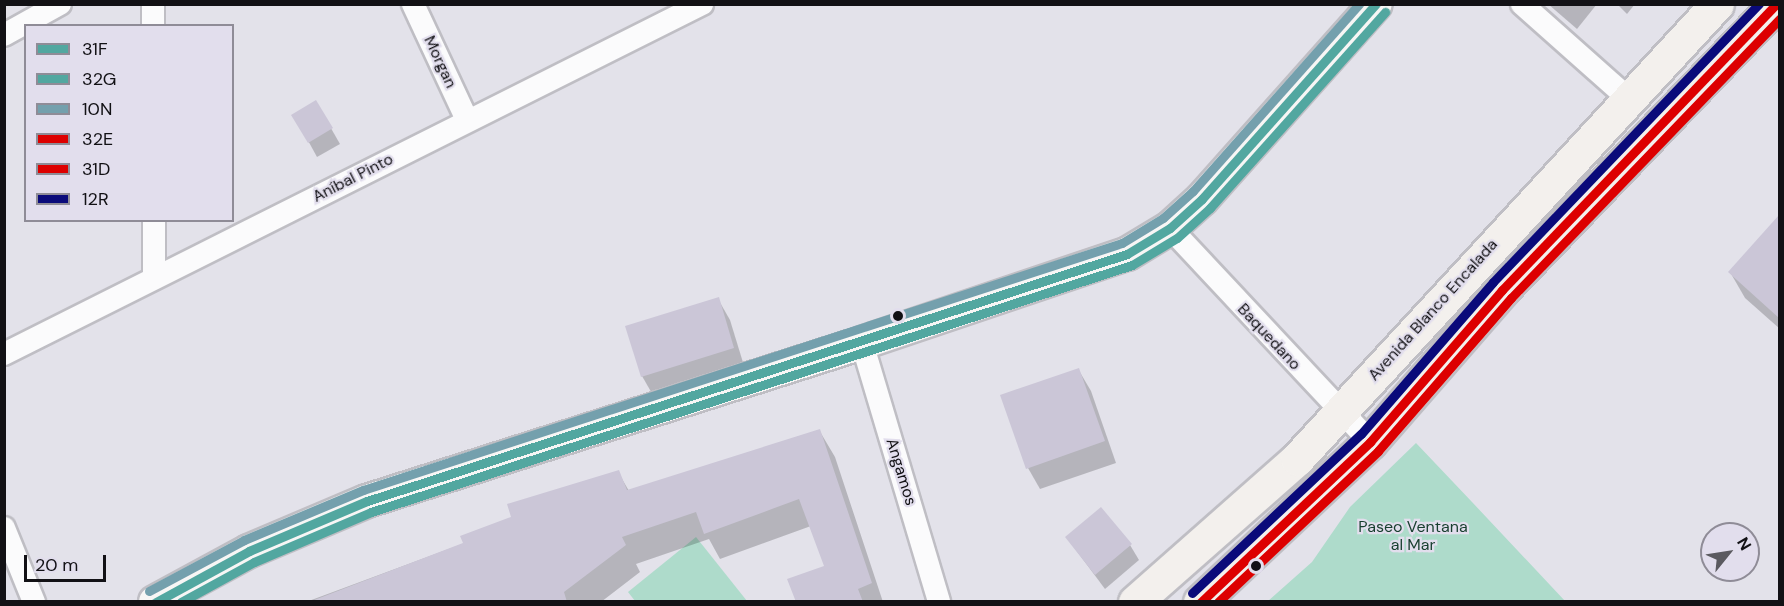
<!DOCTYPE html>
<meta charset="utf-8">
<style>
body{margin:0}
#map{position:relative;width:1784px;height:606px;overflow:hidden;background:#e3e2ea;font-family:"DM Sans",sans-serif}
div>[style]{position:absolute}
.green>*{inset:0;background:#aedbcb}
.shadow>*{inset:0;background:#0003}
.building>*{inset:0;background:#cbc6d7}
.roads{filter:drop-shadow(2px 0 #bfbec4) drop-shadow(-2px 0 #bfbec4) drop-shadow(0 2px #bfbec4) drop-shadow(0 -2px #bfbec4)}
.minor>*{height:22px;margin:-11px;padding:0 11px;transform-origin:11px;border-radius:11px;background:#fbfbfc}
.secondary>*{height:32px;margin:-16px;padding:0 16px;transform-origin:16px;border-radius:16px;background:#f7f6f5}
.primary>*{height:33px;margin:-16.5px;padding:0 16.5px;transform-origin:16.5px;border-radius:16.5px;background:#f3f0ed}
.bus-1>*{height:9px;margin:-4.5px;padding:0 4.5px;transform-origin:4.5px;border-radius:4.5px;background:#52a7a0}
.bus-2>*{height:9px;margin:-4.5px;padding:0 4.5px;transform-origin:4.5px;border-radius:4.5px;background:#52a7a0}
.bus-3>*{height:9px;margin:-4.5px;padding:0 4.5px;transform-origin:4.5px;border-radius:4.5px;background:#74a0ad}
.bus-4>*{height:9px;margin:-4.5px;padding:0 4.5px;transform-origin:4.5px;border-radius:4.5px;background:#d00}
.bus-5>*{height:9px;margin:-4.5px;padding:0 4.5px;transform-origin:4.5px;border-radius:4.5px;background:#d00}
.bus-6>*{height:9px;margin:-4.5px;padding:0 4.5px;transform-origin:4.5px;border-radius:4.5px;background:#0a0a7a}
.dots>*{width:16px;height:16px;translate:-50% -50%;box-sizing:border-box;border:3px solid #e2deed;border-radius:50%}
span{translate:-50% -50%;white-space:nowrap;text-align:center;line-height:1.15;-webkit-text-stroke:4.5px #e2deed;paint-order:stroke}
.street-label{font-size:16px;color:#121115}
.park-label{font-size:16px;color:#173e2e}
.frame{position:absolute;inset:0;border:6px solid #121115;pointer-events:none}
.legend{position:absolute;left:24px;top:24px;width:210px;height:198px;box-sizing:border-box;background:#e2deed;border:2px solid #8f8c97;margin:0;padding:8px 10px;list-style:none;font-size:18px;color:#121115}
.legend li{display:flex;align-items:center;gap:12px;height:30px}
.legend b{width:30px;border:2px solid #8f8c97}
.north{position:absolute;left:1700px;top:522px;width:60px;height:60px;box-sizing:border-box;background:#e2deed;border:2px solid #8f8c97;border-radius:50%;rotate:60deg;font-size:16px;font-weight:700;line-height:24px;text-align:center;color:#121115}
.north::after{content:'';display:block;margin:auto;width:21px;height:27px;background:#5b5a60;clip-path:polygon(50% 0,100% 100%,50% 72%,0 100%)}
.scale{position:absolute;left:24px;top:555px;width:82px;height:27px;box-sizing:border-box;border:3px solid #121115;border-top:0;padding-left:8px;font-size:18px;line-height:21px;white-space:nowrap;color:#121115;-webkit-text-stroke:4px #e2deed;paint-order:stroke}
</style>
<div id="map">
<div class="green">
<div style="clip-path:polygon(1416px 443px,1472px 502px,1565px 601px,1268px 601px,1312px 562px,1350px 507px)"></div>
<div style="clip-path:polygon(696px 537px,747px 601px,635px 601px,628px 592px)"></div>
</div>
<div class="shadow">
<div style="clip-path:polygon(1548px 4px,1597px 4px,1577px 29px)"></div>
<div style="clip-path:polygon(1617px 4px,1635px 4px,1627px 14px)"></div>
<div style="clip-path:polygon(316px 102px,340px 144px,317px 157px,294px 115px)"></div>
<div style="clip-path:polygon(1780px 217px,1780px 329px,1745px 298px,1730px 272px)"></div>
<div style="clip-path:polygon(718px 299px,730px 320px,745px 369px,654px 397px,642px 376px)"></div>
<div style="clip-path:polygon(1078px 369px,1091px 391px,1116px 463px,1040px 489px,1028px 468px)"></div>
<div style="clip-path:polygon(819px 430px,835px 457px,883px 602px,797px 602px,826px 567px,811px 526px,720px 559px,709px 539px,636px 564px,640px 572px,601px 602px,306px 602px,465px 543px,618px 472px,629px 491px)"></div>
<div style="clip-path:polygon(1067px 538px,1130px 545px,1139px 560px,1105px 589px)"></div>
</div>
<div class="building">
<div style="clip-path:polygon(316px 100px,333px 128px,308px 143px,291px 115px)"></div>
<div style="clip-path:polygon(1779px 215px,1779px 318px,1728px 272px)"></div>
<div style="clip-path:polygon(719px 297px,734px 348px,641px 377px,625px 326px)"></div>
<div style="clip-path:polygon(1079px 368px,1105px 441px,1026px 469px,1000px 395px)"></div>
<div style="clip-path:polygon(820px 429px,872px 583px,858px 589px,863px 602px,796px 602px,787px 579px,824px 566px,799px 499px,704px 534px,696px 512px,622px 537px,626px 545px,564px 592px,567px 602px,309px 602px,463px 543px,460px 536px,511px 517px,507px 504px,619px 470px,627px 490px)"></div>
<div style="clip-path:polygon(1101px 507px,1132px 544px,1095px 575px,1065px 537px)"></div>
</div>
<div class="roads">
<div class="minor">
<div style="left:153px;top:4px;width:22px;rotate:90deg"></div>
<div style="left:413px;top:4px;width:128px;rotate:65deg"></div>
<div style="left:1522px;top:4px;width:144px;rotate:41.6deg"></div>
<div style="left:4px;top:35px;width:64px;rotate:-29deg"></div>
<div style="left:154px;top:220px;width:58px;rotate:90deg"></div>
<div style="left:1170px;top:228px;width:293px;rotate:46.9deg"></div>
<div style="left:862px;top:343px;width:270px;rotate:73.4deg"></div>
<div style="left:4px;top:354px;width:781px;rotate:-26.63deg"></div>
<div style="left:4px;top:528px;width:80px;rotate:67.9deg"></div>
</div>
<div class="secondary">
<div style="left:155px;top:602px;width:107px;rotate:-28.5deg"></div>
<div style="left:249px;top:551px;width:128px;rotate:-23deg"></div>
<div style="left:367px;top:501px;width:520px;rotate:-17.7deg"></div>
<div style="left:862px;top:343px;width:280px;rotate:-18.6deg"></div>
<div style="left:1127px;top:254px;width:50px;rotate:-31.2deg"></div>
<div style="left:1170px;top:228px;width:43px;rotate:-42.2deg"></div>
<div style="left:1202px;top:199px;width:261px;rotate:-48.3deg"></div>
</div>
<div class="primary">
<div style="left:1135px;top:602px;width:216px;rotate:-41.4deg"></div>
<div style="left:1297px;top:459px;width:619px;rotate:-47.29deg"></div>
<div style="left:1200px;top:602px;width:233px;rotate:-43.3deg"></div>
<div style="left:1370px;top:442px;width:201px;rotate:-49deg"></div>
<div style="left:1502px;top:290px;width:396px;rotate:-46.2deg"></div>
</div>
</div>
<div class="bus-1">
<div style="left:156px;top:602px;width:106px;rotate:-28.7deg"></div>
<div style="left:249px;top:551px;width:128px;rotate:-23deg"></div>
<div style="left:367px;top:501px;width:799px;rotate:-18deg"></div>
<div style="left:1127px;top:254px;width:50px;rotate:-31.2deg"></div>
<div style="left:1170px;top:228px;width:43px;rotate:-42.2deg"></div>
<div style="left:1202px;top:199px;width:261px;rotate:-48.3deg"></div>
</div>
<div class="bus-2">
<div style="left:181px;top:602px;width:83px;rotate:-28.7deg"></div>
<div style="left:254px;top:562px;width:127px;rotate:-23.1deg"></div>
<div style="left:371px;top:512px;width:800px;rotate:-17.98deg"></div>
<div style="left:1132px;top:265px;width:52px;rotate:-31deg"></div>
<div style="left:1177px;top:238px;width:45px;rotate:-42.3deg"></div>
<div style="left:1210px;top:208px;width:263px;rotate:-48.2deg"></div>
</div>
<div class="bus-3">
<div style="left:149px;top:591px;width:108px;rotate:-28.2deg"></div>
<div style="left:244px;top:540px;width:129px;rotate:-22.8deg"></div>
<div style="left:363px;top:490px;width:798px;rotate:-18.03deg"></div>
<div style="left:1122px;top:243px;width:48px;rotate:-31.4deg"></div>
<div style="left:1163px;top:218px;width:40px;rotate:-42deg"></div>
<div style="left:1193px;top:191px;width:250px;rotate:-48.4deg"></div>
</div>
<div class="bus-4">
<div style="left:1201px;top:602px;width:233px;rotate:-43.4deg"></div>
<div style="left:1370px;top:442px;width:201px;rotate:-49deg"></div>
<div style="left:1502px;top:290px;width:396px;rotate:-46.2deg"></div>
</div>
<div class="bus-5">
<div style="left:1218px;top:602px;width:220px;rotate:-43.3deg"></div>
<div style="left:1378px;top:451px;width:203px;rotate:-49deg"></div>
<div style="left:1511px;top:298px;width:388px;rotate:-46.1deg"></div>
</div>
<div class="bus-6">
<div style="left:1192px;top:593px;width:232px;rotate:-43.3deg"></div>
<div style="left:1361px;top:434px;width:201px;rotate:-49deg"></div>
<div style="left:1493px;top:282px;width:385px;rotate:-46.3deg"></div>
</div>
<div class="dots">
<div style="left:898px;top:316px;background:#121115"></div>
<div style="left:1256px;top:566px;background:#121115"></div>
</div>
<div class="street-label">
<span style="left:440px;top:62px;rotate:65deg">Morgan</span>
<span style="left:353px;top:178px;rotate:-27deg">Aníbal Pinto</span>
<span style="left:1433px;top:310px;rotate:-48deg">Avenida Blanco Encalada</span>
<span style="left:1269px;top:337px;rotate:47deg">Baquedano</span>
<span style="left:901px;top:472px;rotate:73deg">Angamos</span>
</div>
<div class="park-label">
<span style="left:1413px;top:536px">Paseo Ventana<br>al Mar</span>
</div>
<div class="frame"></div>
<ul class="legend">
<li><b style="height:8px;background:#52a7a0"></b>31F</li>
<li><b style="height:8px;background:#52a7a0"></b>32G</li>
<li><b style="height:8px;background:#74a0ad"></b>10N</li>
<li><b style="height:8px;background:#d00"></b>32E</li>
<li><b style="height:8px;background:#d00"></b>31D</li>
<li><b style="height:8px;background:#0a0a7a"></b>12R</li>
</ul>
<div class="north">N</div>
<div class="scale">20 m</div>
</div>
